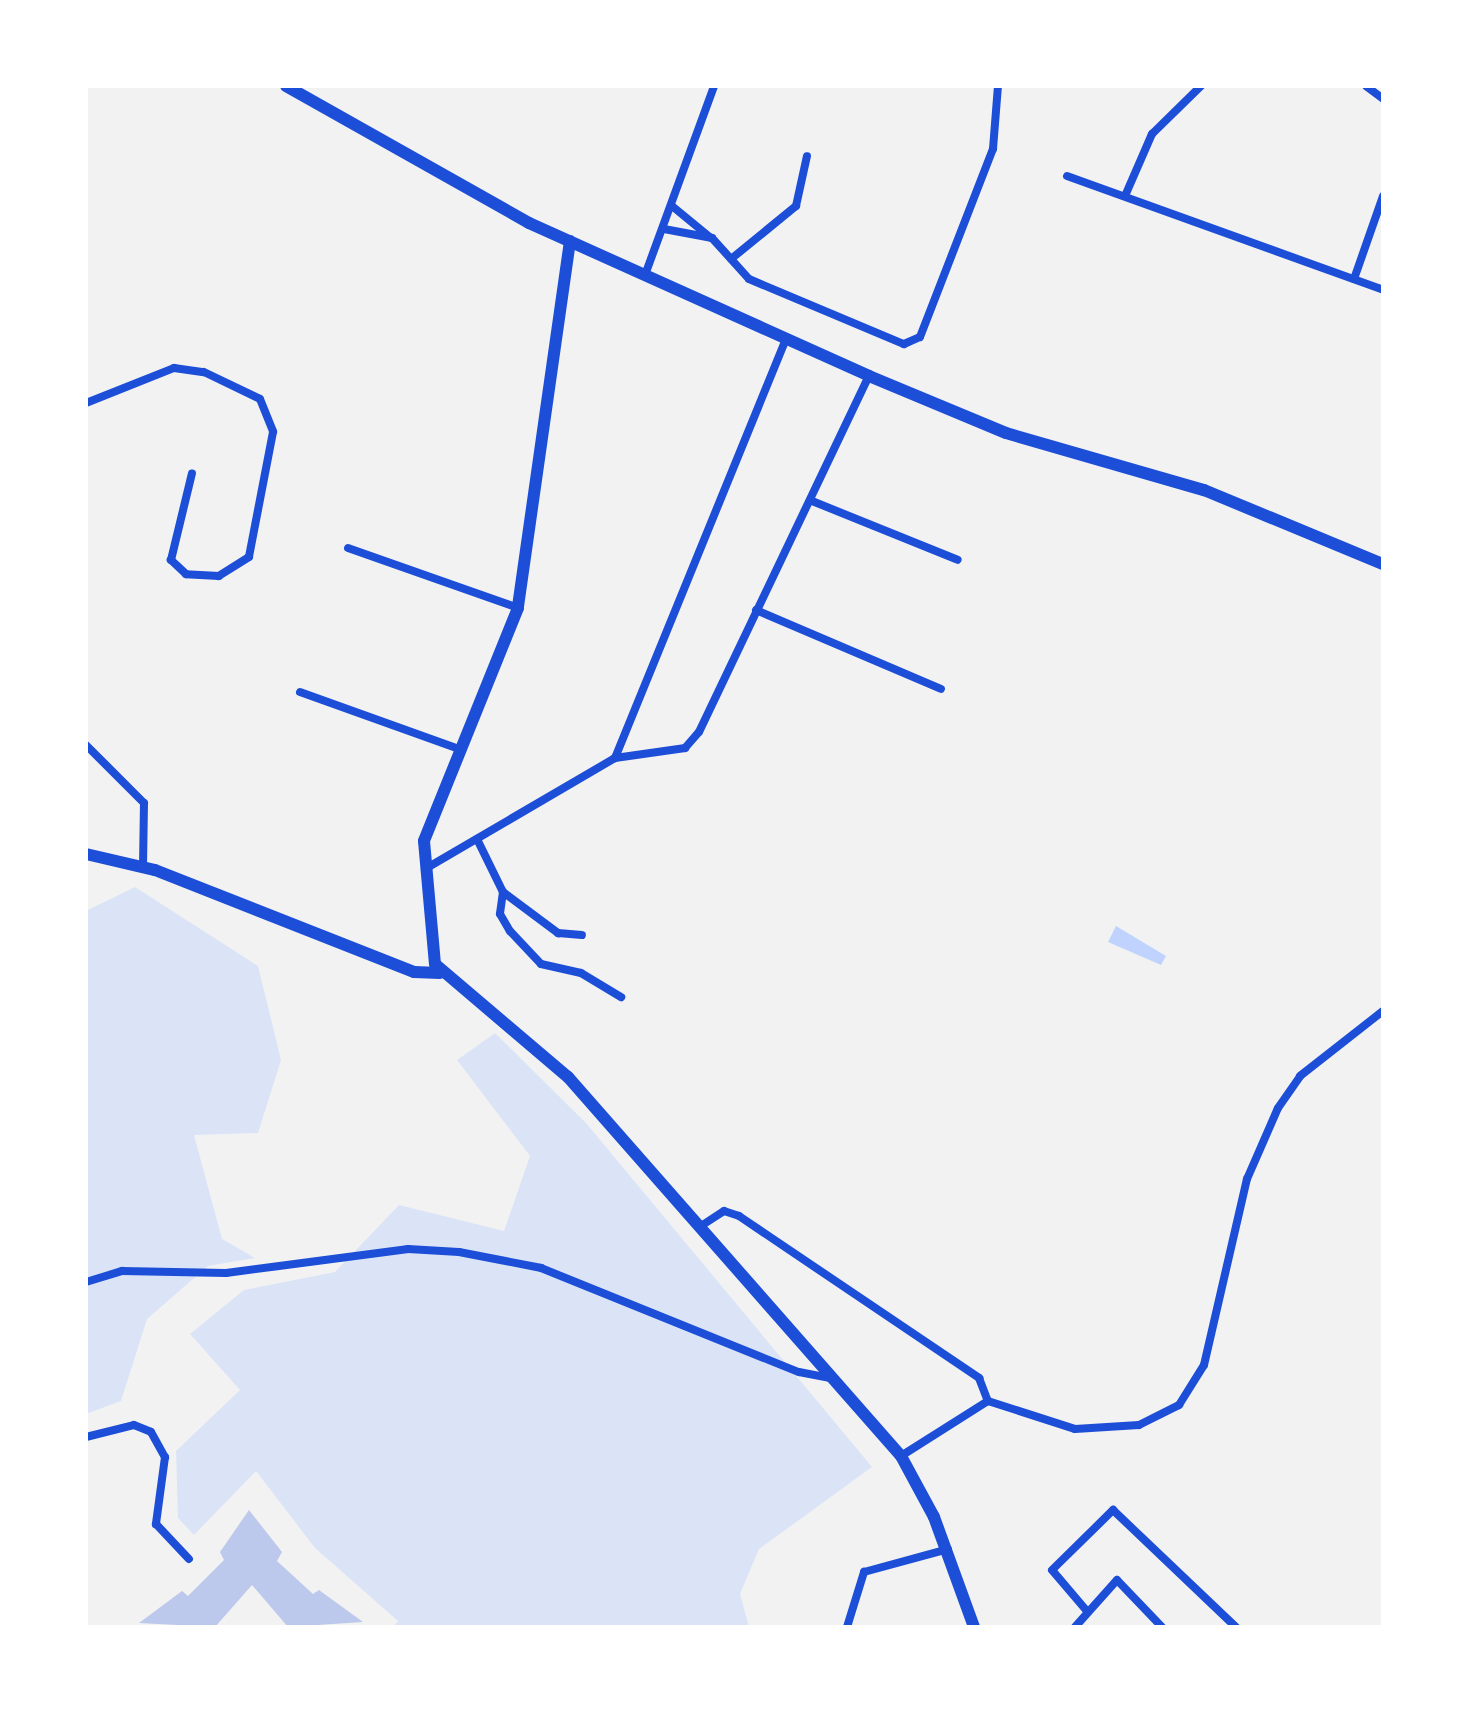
<!DOCTYPE html>
<style>
body{margin:0}
#map{position:relative;width:1469px;height:1713px;overflow:hidden;background:#f2f2f2;font-family:"IBM Plex Sans",sans-serif}
div>[style]{position:absolute}
.green>*{inset:0;background:#dbe4f7}
.water>*{inset:0;background:#bfd3fe}
.building>*{inset:0;background:#bdc9ec}
.minor>*{height:8px;margin:-4px;padding:0 4px;transform-origin:4px;border-radius:4px;background:#1d4ed8}
.tertiary>*{height:12px;margin:-6px;padding:0 6px;transform-origin:6px;border-radius:6px;background:#1d4ed8}
span{translate:-50% -50%;white-space:nowrap;text-align:center;line-height:1.15;-webkit-text-stroke:6px #fff;paint-order:stroke}
.frame{position:absolute;inset:0;border:88px solid #fff;pointer-events:none}
</style>
<div id="map">
<div class="green">
<div style="clip-path:polygon(135px 887px,258px 966px,281px 1060px,258px 1133px,194px 1135px,222px 1239px,255px 1258px,208px 1266px,147px 1319px,121px 1401px,86px 1414px,86px 911px)"></div>
<div style="clip-path:polygon(495px 1033px,586px 1123px,872px 1467px,759px 1549px,740px 1594px,749px 1627px,393px 1627px,398px 1621px,315px 1548px,256px 1471px,194px 1535px,178px 1518px,176px 1451px,240px 1390px,190px 1334px,244px 1290px,335px 1272px,399px 1205px,504px 1231px,530px 1156px,457px 1060px)"></div>
</div>
<div class="water">
<div style="clip-path:polygon(1116px 926px,1166px 956px,1161px 965px,1108px 942px)"></div>
</div>
<div class="building">
<div style="clip-path:polygon(249px 1510px,282px 1552px,277px 1561px,313px 1594px,319px 1590px,363px 1622px,288px 1627px,252px 1585px,215px 1627px,139px 1623px,182px 1591px,188px 1596px,224px 1560px,220px 1552px)"></div>
</div>
<div class="minor">
<div style="left:1366px;top:86px;width:21px;rotate:37deg"></div>
<div style="left:1067px;top:176px;width:336px;rotate:19.8deg"></div>
<div style="left:1125px;top:196px;width:68px;rotate:-66.5deg"></div>
<div style="left:1152px;top:134px;width:69px;rotate:-44.4deg"></div>
<div style="left:672px;top:206px;width:50px;rotate:39.4deg"></div>
<div style="left:664px;top:229px;width:49px;rotate:10.6deg"></div>
<div style="left:712px;top:238px;width:55px;rotate:47.9deg"></div>
<div style="left:749px;top:279px;width:168px;rotate:22.8deg"></div>
<div style="left:904px;top:344px;width:17px;rotate:-24deg"></div>
<div style="left:920px;top:337px;width:202px;rotate:-68.8deg"></div>
<div style="left:993px;top:149px;width:63px;rotate:-85.5deg"></div>
<div style="left:731px;top:259px;width:84px;rotate:-39.2deg"></div>
<div style="left:796px;top:206px;width:51px;rotate:-77.6deg"></div>
<div style="left:645px;top:275px;width:201px;rotate:-69.9deg"></div>
<div style="left:1354px;top:279px;width:88px;rotate:-70.7deg"></div>
<div style="left:86px;top:403px;width:95px;rotate:-21.7deg"></div>
<div style="left:174px;top:368px;width:30px;rotate:8deg"></div>
<div style="left:204px;top:372px;width:62px;rotate:25.7deg"></div>
<div style="left:260px;top:399px;width:35px;rotate:68deg"></div>
<div style="left:273px;top:432px;width:127px;rotate:100.9deg"></div>
<div style="left:249px;top:557px;width:36px;rotate:148deg"></div>
<div style="left:219px;top:576px;width:33px;rotate:-177deg"></div>
<div style="left:186px;top:574px;width:21px;rotate:-137deg"></div>
<div style="left:171px;top:560px;width:89px;rotate:-76.4deg"></div>
<div style="left:812px;top:501px;width:157px;rotate:22deg"></div>
<div style="left:348px;top:548px;width:180px;rotate:19.4deg"></div>
<div style="left:756px;top:610px;width:201px;rotate:23.1deg"></div>
<div style="left:300px;top:692px;width:166px;rotate:19.7deg"></div>
<div style="left:86px;top:745px;width:82px;rotate:45deg"></div>
<div style="left:144px;top:803px;width:64px;rotate:90.9deg"></div>
<div style="left:615px;top:758px;width:71px;rotate:-8.1deg"></div>
<div style="left:685px;top:748px;width:21px;rotate:-49deg"></div>
<div style="left:699px;top:732px;width:395px;rotate:-64.5deg"></div>
<div style="left:477px;top:839px;width:59px;rotate:63.9deg"></div>
<div style="left:503px;top:892px;width:22px;rotate:98deg"></div>
<div style="left:500px;top:914px;width:20px;rotate:60deg"></div>
<div style="left:510px;top:931px;width:45px;rotate:46.8deg"></div>
<div style="left:541px;top:964px;width:41px;rotate:12.7deg"></div>
<div style="left:581px;top:973px;width:47px;rotate:31deg"></div>
<div style="left:425px;top:869px;width:220px;rotate:-30.3deg"></div>
<div style="left:615px;top:758px;width:453px;rotate:-67.8deg"></div>
<div style="left:503px;top:892px;width:69px;rotate:36.7deg"></div>
<div style="left:558px;top:933px;width:24px;rotate:5deg"></div>
<div style="left:704px;top:1224px;width:24px;rotate:-33deg"></div>
<div style="left:724px;top:1211px;width:16px;rotate:18deg"></div>
<div style="left:739px;top:1216px;width:290px;rotate:34deg"></div>
<div style="left:979px;top:1378px;width:25px;rotate:69deg"></div>
<div style="left:86px;top:1282px;width:38px;rotate:-17deg"></div>
<div style="left:122px;top:1271px;width:104px;rotate:1.1deg"></div>
<div style="left:226px;top:1273px;width:184px;rotate:-7.5deg"></div>
<div style="left:408px;top:1249px;width:51px;rotate:3.4deg"></div>
<div style="left:459px;top:1252px;width:84px;rotate:11deg"></div>
<div style="left:541px;top:1268px;width:278px;rotate:22deg"></div>
<div style="left:799px;top:1372px;width:36px;rotate:11deg"></div>
<div style="left:86px;top:1437px;width:49px;rotate:-14deg"></div>
<div style="left:134px;top:1425px;width:18px;rotate:22deg"></div>
<div style="left:151px;top:1432px;width:29px;rotate:61deg"></div>
<div style="left:165px;top:1457px;width:68px;rotate:97.7deg"></div>
<div style="left:156px;top:1524px;width:48px;rotate:46.7deg"></div>
<div style="left:901px;top:1456px;width:103px;rotate:-32.3deg"></div>
<div style="left:988px;top:1401px;width:91px;rotate:17.8deg"></div>
<div style="left:1075px;top:1429px;width:64px;rotate:-3.6deg"></div>
<div style="left:1139px;top:1425px;width:45px;rotate:-26.6deg"></div>
<div style="left:1179px;top:1405px;width:47px;rotate:-58deg"></div>
<div style="left:1204px;top:1365px;width:191px;rotate:-77deg"></div>
<div style="left:1247px;top:1179px;width:77px;rotate:-66.4deg"></div>
<div style="left:1278px;top:1108px;width:39px;rotate:-55deg"></div>
<div style="left:1300px;top:1076px;width:105px;rotate:-38.1deg"></div>
<div style="left:1086px;top:1610px;width:52px;rotate:-130.4deg"></div>
<div style="left:1052px;top:1570px;width:86px;rotate:-44.5deg"></div>
<div style="left:1113px;top:1510px;width:170px;rotate:43.6deg"></div>
<div style="left:847px;top:1627px;width:58px;rotate:-72.8deg"></div>
<div style="left:864px;top:1572px;width:87px;rotate:-15.3deg"></div>
<div style="left:1075px;top:1627px;width:63px;rotate:-48.2deg"></div>
<div style="left:1117px;top:1580px;width:65px;rotate:46.2deg"></div>
</div>
<div class="tertiary">
<div style="left:286px;top:86px;width:279px;rotate:29.4deg"></div>
<div style="left:529px;top:223px;width:373px;rotate:24.2deg"></div>
<div style="left:869px;top:376px;width:148px;rotate:22.6deg"></div>
<div style="left:1006px;top:433px;width:206px;rotate:16.1deg"></div>
<div style="left:1204px;top:490px;width:194px;rotate:22.5deg"></div>
<div style="left:570px;top:241px;width:371px;rotate:98.1deg"></div>
<div style="left:518px;top:608px;width:251px;rotate:112deg"></div>
<div style="left:424px;top:841px;width:123px;rotate:84.9deg"></div>
<div style="left:435px;top:964px;width:175px;rotate:40.4deg"></div>
<div style="left:568px;top:1077px;width:505px;rotate:48.7deg"></div>
<div style="left:901px;top:1456px;width:69px;rotate:61.6deg"></div>
<div style="left:934px;top:1517px;width:117px;rotate:70deg"></div>
<div style="left:86px;top:854px;width:71px;rotate:13.1deg"></div>
<div style="left:155px;top:870px;width:278px;rotate:21.5deg"></div>
<div style="left:414px;top:972px;width:26px;rotate:2deg"></div>
</div>
<div class="frame"></div>
</div>
